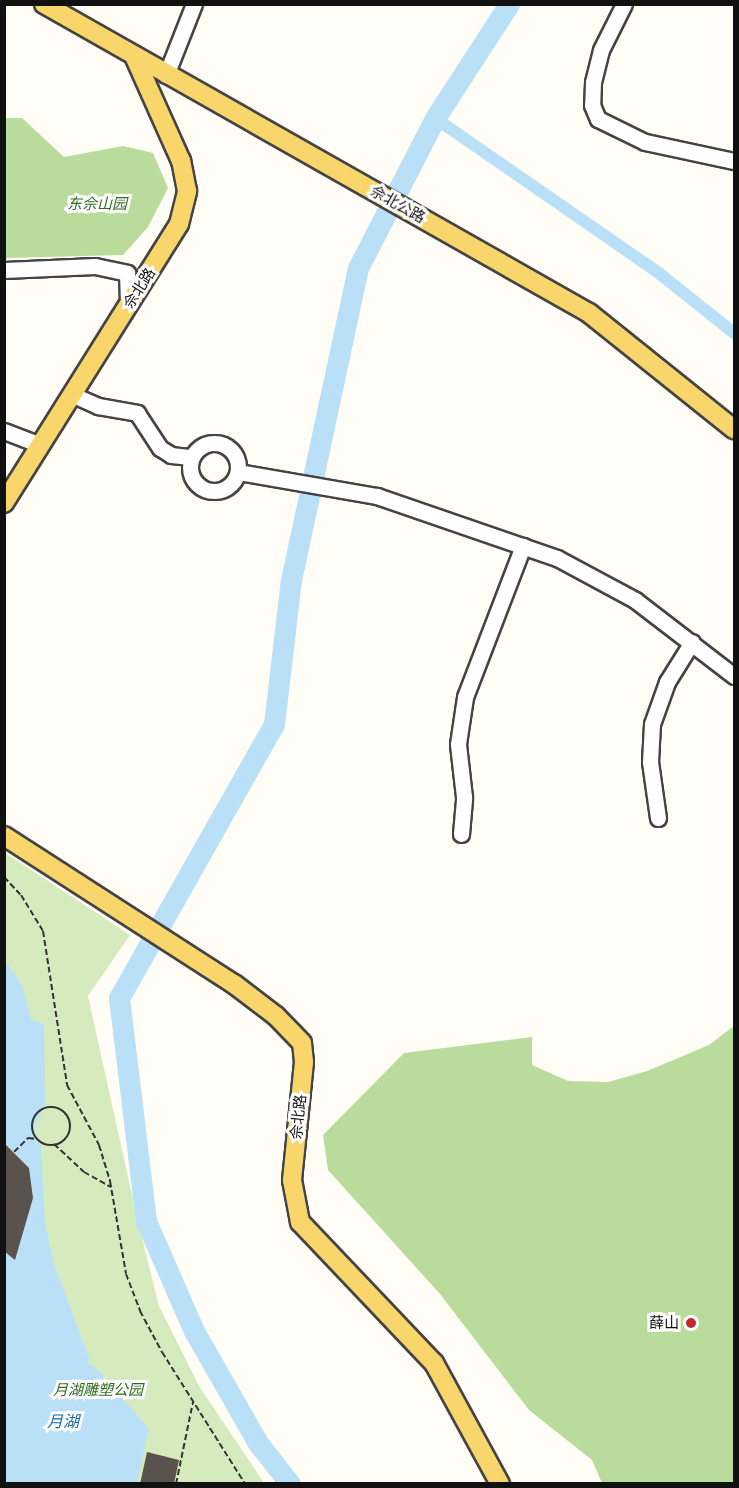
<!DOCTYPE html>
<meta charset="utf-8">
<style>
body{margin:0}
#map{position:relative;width:739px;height:1488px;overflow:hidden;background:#fffdf5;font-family:"Noto Serif","Noto Sans SC",serif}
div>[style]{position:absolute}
.green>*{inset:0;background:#d5ebbd}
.forest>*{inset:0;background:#b9dc9c}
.water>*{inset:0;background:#b9e0f7}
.canal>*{height:12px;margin:-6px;padding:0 6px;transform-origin:6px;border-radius:6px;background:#b9e0f7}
.river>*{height:21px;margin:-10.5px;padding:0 10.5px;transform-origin:10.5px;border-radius:10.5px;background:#b9e0f7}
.building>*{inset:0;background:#5a524d}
.path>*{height:2px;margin-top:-1px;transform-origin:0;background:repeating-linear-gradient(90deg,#333 0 6px,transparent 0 9px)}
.path>.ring{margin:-1px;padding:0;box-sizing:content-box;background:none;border:2px solid #333;border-radius:50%}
.roads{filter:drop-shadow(2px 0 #444) drop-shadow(-2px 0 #444) drop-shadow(0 2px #444) drop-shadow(0 -2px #444)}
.minor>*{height:15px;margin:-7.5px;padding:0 7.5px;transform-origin:7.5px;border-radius:7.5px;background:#fff}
.minor>.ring{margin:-7.5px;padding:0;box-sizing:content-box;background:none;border:15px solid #fff;border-radius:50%}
.major>*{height:18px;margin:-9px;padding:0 9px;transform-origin:9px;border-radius:9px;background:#f9d66b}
.dots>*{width:16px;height:16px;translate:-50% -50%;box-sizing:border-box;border:3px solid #fff;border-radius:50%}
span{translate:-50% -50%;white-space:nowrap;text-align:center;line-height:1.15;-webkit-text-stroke:6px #fff;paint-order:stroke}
.park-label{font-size:15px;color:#2f6b1f;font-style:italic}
.street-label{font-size:15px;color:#111}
.poi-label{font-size:15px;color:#111}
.right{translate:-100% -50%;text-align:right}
.water-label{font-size:16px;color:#1768a6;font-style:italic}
.frame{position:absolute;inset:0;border:6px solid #111;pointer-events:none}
</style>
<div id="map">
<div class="green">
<div style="clip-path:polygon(4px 852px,130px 935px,88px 996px,138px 1222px,159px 1306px,199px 1386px,264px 1483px,5px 1483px)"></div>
</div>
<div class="forest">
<div style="clip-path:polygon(4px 118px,22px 118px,64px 157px,123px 146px,153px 153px,168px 188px,148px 227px,123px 255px,5px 258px)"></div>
<div style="clip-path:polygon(734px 1026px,734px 1483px,602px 1483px,592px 1460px,529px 1410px,440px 1294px,328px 1170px,323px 1135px,404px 1053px,532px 1037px,532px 1065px,568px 1081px,608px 1082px,647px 1071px,709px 1045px)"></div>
</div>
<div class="water">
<div style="clip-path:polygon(4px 959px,22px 985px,31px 1019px,44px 1025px,45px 1106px,35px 1125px,35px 1138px,41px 1145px,45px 1224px,54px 1264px,89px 1358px,88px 1365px,95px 1367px,149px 1429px,137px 1483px,5px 1483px)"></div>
</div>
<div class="canal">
<div style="left:435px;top:118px;width:274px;rotate:34.7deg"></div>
<div style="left:660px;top:274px;width:95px;rotate:38.6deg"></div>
</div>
<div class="river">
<div style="left:290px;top:1484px;width:52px;rotate:-128deg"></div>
<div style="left:258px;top:1443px;width:129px;rotate:-119.7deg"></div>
<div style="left:194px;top:1331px;width:120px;rotate:-113.6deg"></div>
<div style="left:146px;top:1221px;width:225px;rotate:-96.9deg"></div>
<div style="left:119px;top:998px;width:315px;rotate:-60.5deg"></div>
<div style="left:274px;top:724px;width:145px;rotate:-83.3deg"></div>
<div style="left:291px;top:580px;width:319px;rotate:-77.9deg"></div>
<div style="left:358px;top:268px;width:169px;rotate:-62.8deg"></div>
<div style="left:435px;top:118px;width:136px;rotate:-57deg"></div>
</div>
<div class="building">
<div style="clip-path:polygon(4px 1143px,29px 1168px,33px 1198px,15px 1260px,4px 1251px)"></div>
<div style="clip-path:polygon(147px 1452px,179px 1460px,174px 1484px,140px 1484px)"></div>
</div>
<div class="path">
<div style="left:4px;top:877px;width:25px;rotate:47deg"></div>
<div style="left:21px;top:895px;width:42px;rotate:58.6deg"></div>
<div style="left:43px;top:931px;width:156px;rotate:81.1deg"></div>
<div style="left:67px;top:1085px;width:68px;rotate:61.9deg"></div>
<div style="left:99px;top:1145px;width:38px;rotate:73deg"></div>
<div style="left:110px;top:1181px;width:94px;rotate:80.2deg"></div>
<div style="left:126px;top:1274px;width:40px;rotate:69deg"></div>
<div style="left:140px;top:1311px;width:47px;rotate:61.8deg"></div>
<div style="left:162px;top:1352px;width:156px;rotate:57.8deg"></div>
<div class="ring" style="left:32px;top:1107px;width:36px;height:36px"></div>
<div style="left:54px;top:1144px;width:41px;rotate:43deg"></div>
<div style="left:84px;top:1172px;width:31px;rotate:29deg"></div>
<div style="left:14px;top:1152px;width:20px;rotate:-45deg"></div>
<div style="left:28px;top:1138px;width:9px;rotate:6deg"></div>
<div style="left:176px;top:1484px;width:84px;rotate:-78.3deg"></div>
</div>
<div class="roads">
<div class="minor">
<div style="left:624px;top:4px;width:51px;rotate:116.6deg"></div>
<div style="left:601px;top:50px;width:33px;rotate:104deg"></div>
<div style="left:593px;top:82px;width:23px;rotate:92deg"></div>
<div style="left:592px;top:105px;width:15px;rotate:67deg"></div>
<div style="left:598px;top:119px;width:52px;rotate:26.1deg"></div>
<div style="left:645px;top:142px;width:91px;rotate:12.1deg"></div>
<div style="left:166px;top:75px;width:76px;rotate:-68.5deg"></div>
<div style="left:4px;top:270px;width:91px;rotate:-2.5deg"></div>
<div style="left:95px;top:266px;width:33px;rotate:12deg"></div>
<div style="left:127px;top:273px;width:31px;rotate:88deg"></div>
<div style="left:71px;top:394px;width:30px;rotate:24deg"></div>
<div style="left:98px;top:406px;width:40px;rotate:10deg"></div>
<div style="left:137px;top:413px;width:42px;rotate:56.7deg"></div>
<div style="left:160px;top:448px;width:13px;rotate:32deg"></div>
<div style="left:171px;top:455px;width:20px;rotate:6deg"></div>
<div style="left:4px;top:431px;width:39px;rotate:21deg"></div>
<div class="ring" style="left:190px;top:443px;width:33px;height:33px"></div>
<div style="left:238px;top:472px;width:141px;rotate:9.8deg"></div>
<div style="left:377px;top:496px;width:190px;rotate:19deg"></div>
<div style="left:557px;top:558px;width:89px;rotate:28.3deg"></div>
<div style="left:635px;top:600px;width:125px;rotate:37.5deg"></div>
<div style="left:658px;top:818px;width:57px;rotate:-98.1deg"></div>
<div style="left:650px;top:762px;width:38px;rotate:-87deg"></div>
<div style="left:652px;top:724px;width:45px;rotate:-70.3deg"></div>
<div style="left:667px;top:682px;width:47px;rotate:-58deg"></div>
<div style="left:461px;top:834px;width:37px;rotate:-85deg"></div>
<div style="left:464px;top:797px;width:53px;rotate:-96.5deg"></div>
<div style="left:458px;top:744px;width:48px;rotate:-81.5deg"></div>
<div style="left:465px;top:697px;width:162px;rotate:-69deg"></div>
</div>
<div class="major">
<div style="left:44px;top:4px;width:627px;rotate:29.55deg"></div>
<div style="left:589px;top:313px;width:186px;rotate:38.7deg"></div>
<div style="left:4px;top:503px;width:329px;rotate:-57.9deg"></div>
<div style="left:179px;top:224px;width:34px;rotate:-76deg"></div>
<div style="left:187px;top:191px;width:31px;rotate:-101deg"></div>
<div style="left:181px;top:161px;width:113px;rotate:-114.1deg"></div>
<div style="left:4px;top:836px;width:274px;rotate:32.8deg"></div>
<div style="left:234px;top:984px;width:53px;rotate:37.3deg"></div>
<div style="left:276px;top:1016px;width:37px;rotate:46deg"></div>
<div style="left:302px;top:1043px;width:19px;rotate:84deg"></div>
<div style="left:304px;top:1062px;width:119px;rotate:95.8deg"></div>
<div style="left:292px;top:1180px;width:43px;rotate:79.2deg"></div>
<div style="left:300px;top:1222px;width:195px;rotate:46.5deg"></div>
<div style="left:434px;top:1363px;width:138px;rotate:61.4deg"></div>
</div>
</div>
<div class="dots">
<div style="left:691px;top:1323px;background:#c4262e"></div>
</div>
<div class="park-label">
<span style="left:97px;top:204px">东佘山园</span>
<span style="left:98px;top:1390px">月湖雕塑公园</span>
</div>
<div class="street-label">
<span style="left:398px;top:204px;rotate:29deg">佘北公路</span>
<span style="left:139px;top:288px;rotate:-57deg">佘北路</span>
<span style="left:298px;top:1117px;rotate:-84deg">佘北路</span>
</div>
<div class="poi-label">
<span class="right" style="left:679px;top:1323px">薛山</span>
</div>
<div class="water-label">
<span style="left:63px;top:1421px">月湖</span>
</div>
<div class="frame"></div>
</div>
